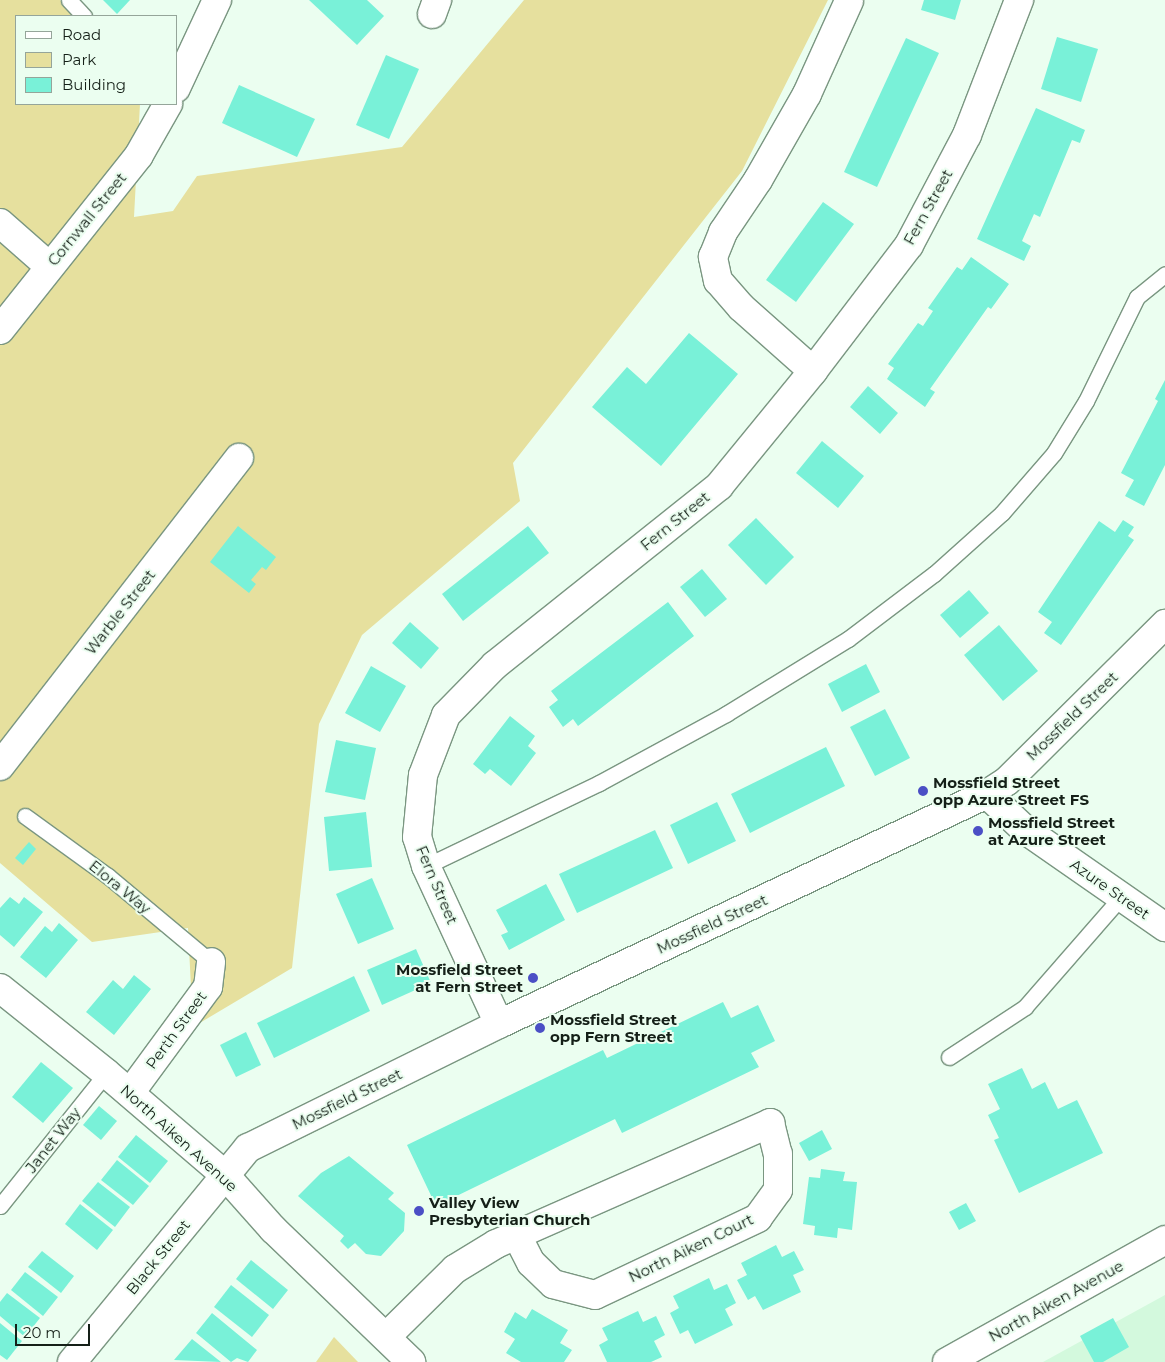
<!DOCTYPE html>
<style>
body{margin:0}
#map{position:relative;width:1165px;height:1362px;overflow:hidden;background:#ebfef0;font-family:Montserrat,sans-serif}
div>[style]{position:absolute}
.built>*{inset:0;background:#d3f9dd}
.green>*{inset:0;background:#e6e09e}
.building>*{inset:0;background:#79f1d8}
.roads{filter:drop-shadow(1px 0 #7a9681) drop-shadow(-1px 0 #7a9681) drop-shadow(0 1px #7a9681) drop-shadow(0 -1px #7a9681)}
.lane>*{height:15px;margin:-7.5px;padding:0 7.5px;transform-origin:7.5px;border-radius:7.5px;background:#fff}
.street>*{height:28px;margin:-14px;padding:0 14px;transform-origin:14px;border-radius:14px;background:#fff}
.secondary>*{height:28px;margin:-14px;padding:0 14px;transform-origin:14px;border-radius:14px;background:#fff}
.dots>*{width:14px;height:14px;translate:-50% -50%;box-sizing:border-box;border:2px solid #ebfef0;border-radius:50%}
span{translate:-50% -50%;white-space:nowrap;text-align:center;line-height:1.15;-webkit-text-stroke:4px #ebfef0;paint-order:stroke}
.street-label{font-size:15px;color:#152018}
.poi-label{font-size:15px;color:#152018;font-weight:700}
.left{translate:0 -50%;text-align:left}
.right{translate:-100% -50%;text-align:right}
.legend{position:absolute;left:15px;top:15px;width:162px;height:90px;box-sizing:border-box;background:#ebfef0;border:1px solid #95a59a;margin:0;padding:6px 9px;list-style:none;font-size:15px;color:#152018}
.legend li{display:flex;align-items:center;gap:10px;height:25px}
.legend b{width:25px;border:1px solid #95a59a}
.scale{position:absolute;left:15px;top:1324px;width:75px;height:22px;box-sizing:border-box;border:2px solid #152018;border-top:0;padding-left:6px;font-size:15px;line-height:18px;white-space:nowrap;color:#152018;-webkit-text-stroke:4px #ebfef0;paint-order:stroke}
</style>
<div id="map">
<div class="built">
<div style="clip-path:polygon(1165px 1295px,1165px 1362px,1043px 1362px)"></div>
</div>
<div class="green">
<div style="clip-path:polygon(0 0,60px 0,77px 16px,16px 16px,16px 104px,140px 104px,134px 217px,173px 211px,197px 176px,402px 147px,524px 0,828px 0,742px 171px,513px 463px,520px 501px,362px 635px,319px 724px,292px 968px,193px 1027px,188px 928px,92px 942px,0 863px)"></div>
<div style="clip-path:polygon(334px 1337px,358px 1362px,316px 1362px)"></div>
</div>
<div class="building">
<div style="clip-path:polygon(103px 0,130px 0,117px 14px)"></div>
<div style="clip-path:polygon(309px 0,367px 0,384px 16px,357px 45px)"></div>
<div style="clip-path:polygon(924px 0,961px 0,955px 20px,921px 10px)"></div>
<div style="clip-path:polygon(1057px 37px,1098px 49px,1081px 102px,1041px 89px)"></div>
<div style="clip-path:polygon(906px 38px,939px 53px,877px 187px,844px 172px)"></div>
<div style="clip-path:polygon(386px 55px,419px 69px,389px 139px,356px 125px)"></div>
<div style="clip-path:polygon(239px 85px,315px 119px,297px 157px,222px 123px)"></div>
<div style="clip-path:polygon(1036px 108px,1085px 130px,1080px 143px,1072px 140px,1040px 217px,1034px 214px,1022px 241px,1031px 246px,1024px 261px,977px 239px)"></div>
<div style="clip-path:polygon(823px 202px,854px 224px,796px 302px,766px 280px)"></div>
<div style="clip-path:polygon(971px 257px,1009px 284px,991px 309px,988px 307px,930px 389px,935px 392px,925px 407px,887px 379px,894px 368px,888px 364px,918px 323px,923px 326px,933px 311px,928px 308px,957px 267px,962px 270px)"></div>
<div style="clip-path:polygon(689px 333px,738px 374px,661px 466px,592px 407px,627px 367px,646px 384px)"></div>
<div style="clip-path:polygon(1165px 380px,1165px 465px,1144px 506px,1125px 496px,1134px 480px,1121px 473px,1158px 401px,1155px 399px)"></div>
<div style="clip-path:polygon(868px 386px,898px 413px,880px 434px,850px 407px)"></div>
<div style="clip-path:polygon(822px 441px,864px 476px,838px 508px,796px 473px)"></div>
<div style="clip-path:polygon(756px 518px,794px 557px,766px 585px,728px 545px)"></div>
<div style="clip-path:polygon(1123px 520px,1134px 527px,1128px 536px,1134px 540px,1061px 645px,1044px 633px,1052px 622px,1038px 612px,1099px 521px,1115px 532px)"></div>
<div style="clip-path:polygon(238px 526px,276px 557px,266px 570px,262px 567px,251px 580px,256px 584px,249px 593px,210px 562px)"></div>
<div style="clip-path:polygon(528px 526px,549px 553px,463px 621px,442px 594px)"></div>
<div style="clip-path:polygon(702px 569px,727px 599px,705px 617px,680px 587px)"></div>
<div style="clip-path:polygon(969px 590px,989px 613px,960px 638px,940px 615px)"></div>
<div style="clip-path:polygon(668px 602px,694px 636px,578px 726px,573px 719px,563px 727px,549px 707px,558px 700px,551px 691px)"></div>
<div style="clip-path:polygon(410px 622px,439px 648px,421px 669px,392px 643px)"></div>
<div style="clip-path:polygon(999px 625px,1038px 671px,1003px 701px,964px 655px)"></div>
<div style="clip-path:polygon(866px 664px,880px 692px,842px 712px,828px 684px)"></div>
<div style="clip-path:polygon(371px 666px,406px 686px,380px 732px,345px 713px)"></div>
<div style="clip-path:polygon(885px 709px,910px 758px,875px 776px,850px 727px)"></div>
<div style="clip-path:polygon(510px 716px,535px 736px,528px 746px,536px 753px,511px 786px,490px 769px,485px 774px,473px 764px)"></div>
<div style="clip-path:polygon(336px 740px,376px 748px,365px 800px,325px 792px)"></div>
<div style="clip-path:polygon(826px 747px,845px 786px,750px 833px,731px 794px)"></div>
<div style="clip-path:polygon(717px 802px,736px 841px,688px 864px,670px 825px)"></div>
<div style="clip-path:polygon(366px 812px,372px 867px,329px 871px,324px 817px)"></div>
<div style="clip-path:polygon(655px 830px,673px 868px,577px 913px,559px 874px)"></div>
<div style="clip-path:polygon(29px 842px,36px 849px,23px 865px,15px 858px)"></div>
<div style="clip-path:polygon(372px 878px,394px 929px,358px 944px,336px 894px)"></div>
<div style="clip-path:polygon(546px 884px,565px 920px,509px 950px,501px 935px,508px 932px,496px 910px)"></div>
<div style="clip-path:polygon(10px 897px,19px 904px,24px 897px,43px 912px,14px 947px,0 935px,0 908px)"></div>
<div style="clip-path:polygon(59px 923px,78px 940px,46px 978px,20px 957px,45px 926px,52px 932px)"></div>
<div style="clip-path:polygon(416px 949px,431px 983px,382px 1005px,367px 970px)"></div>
<div style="clip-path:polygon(134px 975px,151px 989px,114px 1035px,86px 1012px,113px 980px,123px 989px)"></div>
<div style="clip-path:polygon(354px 976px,370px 1011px,274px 1058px,257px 1023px)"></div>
<div style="clip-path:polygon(723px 1002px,731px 1018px,758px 1005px,775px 1041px,751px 1053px,759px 1067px,622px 1133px,615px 1119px,436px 1206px,407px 1145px,603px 1050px,607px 1058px)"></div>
<div style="clip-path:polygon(246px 1032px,261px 1065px,236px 1077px,220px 1045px)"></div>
<div style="clip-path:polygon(41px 1062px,73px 1088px,43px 1123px,12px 1097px)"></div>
<div style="clip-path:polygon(1022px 1068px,1032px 1089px,1045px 1082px,1058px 1109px,1077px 1100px,1103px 1153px,1019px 1193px,994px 1140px,999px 1138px,988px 1115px,1000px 1109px,988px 1084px)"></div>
<div style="clip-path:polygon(99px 1106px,117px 1121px,101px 1140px,83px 1125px)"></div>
<div style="clip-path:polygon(822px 1130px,832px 1149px,809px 1161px,799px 1143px)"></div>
<div style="clip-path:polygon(136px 1135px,168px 1161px,150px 1183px,118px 1157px)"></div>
<div style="clip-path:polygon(349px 1156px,394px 1193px,388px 1199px,405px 1213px,404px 1231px,381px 1256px,366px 1254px,355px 1243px,348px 1249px,340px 1241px,344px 1236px,298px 1196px,321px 1173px)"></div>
<div style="clip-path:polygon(117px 1160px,149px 1186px,133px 1205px,101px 1180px)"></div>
<div style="clip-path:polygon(821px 1169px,845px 1172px,843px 1181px,857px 1182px,852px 1230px,838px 1228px,837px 1238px,814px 1235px,815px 1226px,803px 1224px,809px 1177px,820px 1178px)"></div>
<div style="clip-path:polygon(98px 1182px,130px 1207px,115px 1227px,82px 1201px)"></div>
<div style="clip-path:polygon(966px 1203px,976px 1221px,959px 1230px,949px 1212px)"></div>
<div style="clip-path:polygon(80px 1204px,113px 1230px,97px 1250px,65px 1224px)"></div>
<div style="clip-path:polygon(776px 1245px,782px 1257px,794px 1251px,804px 1270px,793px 1275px,801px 1292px,763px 1310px,755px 1296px,748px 1300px,737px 1280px,747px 1275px,741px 1263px)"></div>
<div style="clip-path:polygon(42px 1251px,74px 1276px,61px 1293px,28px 1267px)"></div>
<div style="clip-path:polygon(251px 1260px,288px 1290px,273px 1309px,236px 1279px)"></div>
<div style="clip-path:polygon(25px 1272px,58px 1297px,43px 1316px,11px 1290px)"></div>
<div style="clip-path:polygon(709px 1278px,714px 1290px,727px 1284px,736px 1303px,725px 1309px,733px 1325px,695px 1344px,688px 1330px,680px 1334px,670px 1313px,679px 1308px,673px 1296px)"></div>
<div style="clip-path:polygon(231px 1285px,269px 1315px,252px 1337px,214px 1307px)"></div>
<div style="clip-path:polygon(7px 1293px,40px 1318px,25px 1337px,0 1316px,0 1302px)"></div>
<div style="clip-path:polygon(532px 1309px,568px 1330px,560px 1343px,572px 1350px,564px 1362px,521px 1362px,506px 1353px,515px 1339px,504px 1332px,515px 1312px,526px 1319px)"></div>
<div style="clip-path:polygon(638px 1311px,643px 1322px,656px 1316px,665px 1335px,654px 1341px,662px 1357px,651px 1362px,607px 1362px,599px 1345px,608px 1340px,602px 1328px)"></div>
<div style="clip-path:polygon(212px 1313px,257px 1350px,248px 1362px,237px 1358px,231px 1362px,196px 1333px)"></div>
<div style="clip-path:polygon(1113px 1318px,1129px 1347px,1103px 1362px,1094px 1362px,1080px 1336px)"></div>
<div style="clip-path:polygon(0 1323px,22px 1341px,7px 1360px,0 1355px)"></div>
<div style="clip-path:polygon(192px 1339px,221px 1362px,174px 1360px)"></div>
</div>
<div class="roads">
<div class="lane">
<div style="left:69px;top:0;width:22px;rotate:47deg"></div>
<div style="left:25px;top:816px;width:102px;rotate:35.9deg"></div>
<div style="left:108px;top:876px;width:134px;rotate:39.9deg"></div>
<div style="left:426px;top:866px;width:192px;rotate:-25.6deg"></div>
<div style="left:599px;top:783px;width:145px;rotate:-28.5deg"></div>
<div style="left:726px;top:714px;width:143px;rotate:-31.6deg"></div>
<div style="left:848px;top:639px;width:108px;rotate:-37.1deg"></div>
<div style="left:934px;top:574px;width:91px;rotate:-41.9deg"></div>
<div style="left:1002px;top:513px;width:79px;rotate:-49.1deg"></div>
<div style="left:1054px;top:453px;width:61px;rotate:-58.4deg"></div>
<div style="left:1086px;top:401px;width:116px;rotate:-63.9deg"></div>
<div style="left:1137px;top:297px;width:36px;rotate:-39deg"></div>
<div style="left:949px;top:1057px;width:91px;rotate:-33.3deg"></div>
<div style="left:1025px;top:1007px;width:145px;rotate:-48.9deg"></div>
<div style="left:0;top:1206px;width:170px;rotate:-51.4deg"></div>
</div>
<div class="street">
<div style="left:432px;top:14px;width:15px;rotate:-70deg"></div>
<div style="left:176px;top:88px;width:97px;rotate:-65deg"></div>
<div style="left:0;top:223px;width:65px;rotate:41.3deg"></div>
<div style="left:0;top:330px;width:223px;rotate:-51.5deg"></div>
<div style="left:139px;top:155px;width:59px;rotate:-60.4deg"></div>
<div style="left:813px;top:371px;width:96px;rotate:-138.4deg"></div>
<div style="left:741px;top:307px;width:35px;rotate:-131deg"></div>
<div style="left:718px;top:281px;width:25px;rotate:-102deg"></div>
<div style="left:713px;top:257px;width:27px;rotate:-68deg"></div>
<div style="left:723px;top:232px;width:63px;rotate:-56.1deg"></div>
<div style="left:758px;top:180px;width:99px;rotate:-60.3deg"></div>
<div style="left:807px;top:94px;width:102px;rotate:-65.7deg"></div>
<div style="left:0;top:766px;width:390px;rotate:-52.2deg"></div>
<div style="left:987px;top:794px;width:51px;rotate:43.4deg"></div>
<div style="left:1024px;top:829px;width:172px;rotate:34.8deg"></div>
<div style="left:0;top:988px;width:136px;rotate:38.7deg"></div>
<div style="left:106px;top:1073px;width:155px;rotate:40.6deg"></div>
<div style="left:224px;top:1174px;width:74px;rotate:48.3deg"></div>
<div style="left:273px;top:1229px;width:192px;rotate:43.9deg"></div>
<div style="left:499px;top:1024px;width:174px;rotate:-114.8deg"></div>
<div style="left:426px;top:866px;width:30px;rotate:-107deg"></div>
<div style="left:417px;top:837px;width:62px;rotate:-84.5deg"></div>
<div style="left:423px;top:775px;width:64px;rotate:-69deg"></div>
<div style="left:446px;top:715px;width:70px;rotate:-45.6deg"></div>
<div style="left:495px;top:665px;width:287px;rotate:-38.6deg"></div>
<div style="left:719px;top:486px;width:149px;rotate:-50.7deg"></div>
<div style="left:813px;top:371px;width:158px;rotate:-52.7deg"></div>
<div style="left:909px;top:245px;width:124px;rotate:-62.2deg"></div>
<div style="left:967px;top:135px;width:145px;rotate:-68.9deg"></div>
<div style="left:130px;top:1093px;width:132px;rotate:-53.7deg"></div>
<div style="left:208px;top:987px;width:25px;rotate:-83deg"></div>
<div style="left:386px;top:1337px;width:97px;rotate:-44.6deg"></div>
<div style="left:455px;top:1269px;width:48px;rotate:-31.4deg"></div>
<div style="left:496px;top:1244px;width:300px;rotate:-23.8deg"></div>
<div style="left:770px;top:1123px;width:32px;rotate:76deg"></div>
<div style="left:778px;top:1154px;width:36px;rotate:90deg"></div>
<div style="left:778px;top:1190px;width:34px;rotate:126deg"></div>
<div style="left:758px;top:1218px;width:180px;rotate:154.7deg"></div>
<div style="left:595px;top:1295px;width:43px;rotate:-165.3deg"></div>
<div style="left:553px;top:1284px;width:30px;rotate:-136deg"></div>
<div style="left:531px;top:1263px;width:31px;rotate:-117deg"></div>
<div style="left:947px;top:1362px;width:250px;rotate:-29.2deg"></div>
</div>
<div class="secondary">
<div style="left:72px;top:1362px;width:277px;rotate:-50.6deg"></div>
<div style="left:248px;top:1148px;width:280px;rotate:-26.3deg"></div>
<div style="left:499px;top:1024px;width:539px;rotate:-25.24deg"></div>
<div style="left:987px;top:794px;width:24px;rotate:-33deg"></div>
<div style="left:1007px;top:781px;width:223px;rotate:-44.8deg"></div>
</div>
</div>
<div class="dots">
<div style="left:923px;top:791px;background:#4b4fc5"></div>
<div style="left:978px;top:831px;background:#4b4fc5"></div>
<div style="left:533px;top:978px;background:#4b4fc5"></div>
<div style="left:540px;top:1028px;background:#4b4fc5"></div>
<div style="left:419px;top:1211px;background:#4b4fc5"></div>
</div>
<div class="street-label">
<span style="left:928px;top:207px;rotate:-61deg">Fern Street</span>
<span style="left:87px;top:219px;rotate:-51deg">Cornwall Street</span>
<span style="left:675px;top:521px;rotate:-39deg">Fern Street</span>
<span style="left:120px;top:612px;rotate:-52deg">Warble Street</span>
<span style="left:1072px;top:716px;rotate:-44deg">Mossfield Street</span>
<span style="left:437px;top:885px;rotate:67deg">Fern Street</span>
<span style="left:120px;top:887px;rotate:39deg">Elora Way</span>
<span style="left:1110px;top:889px;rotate:35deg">Azure Street</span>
<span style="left:712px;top:924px;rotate:-25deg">Mossfield Street</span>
<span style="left:176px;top:1030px;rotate:-54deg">Perth Street</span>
<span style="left:347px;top:1099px;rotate:-26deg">Mossfield Street</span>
<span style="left:179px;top:1138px;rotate:42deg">North Aiken Avenue</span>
<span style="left:53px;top:1140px;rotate:-52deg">Janet Way</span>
<span style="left:691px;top:1248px;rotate:-26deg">North Aiken Court</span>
<span style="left:158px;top:1257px;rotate:-51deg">Black Street</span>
<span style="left:1056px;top:1301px;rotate:-29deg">North Aiken Avenue</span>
</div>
<div class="poi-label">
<span class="left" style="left:933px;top:791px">Mossfield Street<br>opp Azure Street FS</span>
<span class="left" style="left:988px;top:831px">Mossfield Street<br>at Azure Street</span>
<span class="right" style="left:523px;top:978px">Mossfield Street<br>at Fern Street</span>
<span class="left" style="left:550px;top:1028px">Mossfield Street<br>opp Fern Street</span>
<span class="left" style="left:429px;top:1211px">Valley View<br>Presbyterian Church</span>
</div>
<ul class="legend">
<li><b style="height:6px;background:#fff"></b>Road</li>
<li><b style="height:14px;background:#e6e09e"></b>Park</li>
<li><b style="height:14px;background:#79f1d8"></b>Building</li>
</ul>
<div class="scale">20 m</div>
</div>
